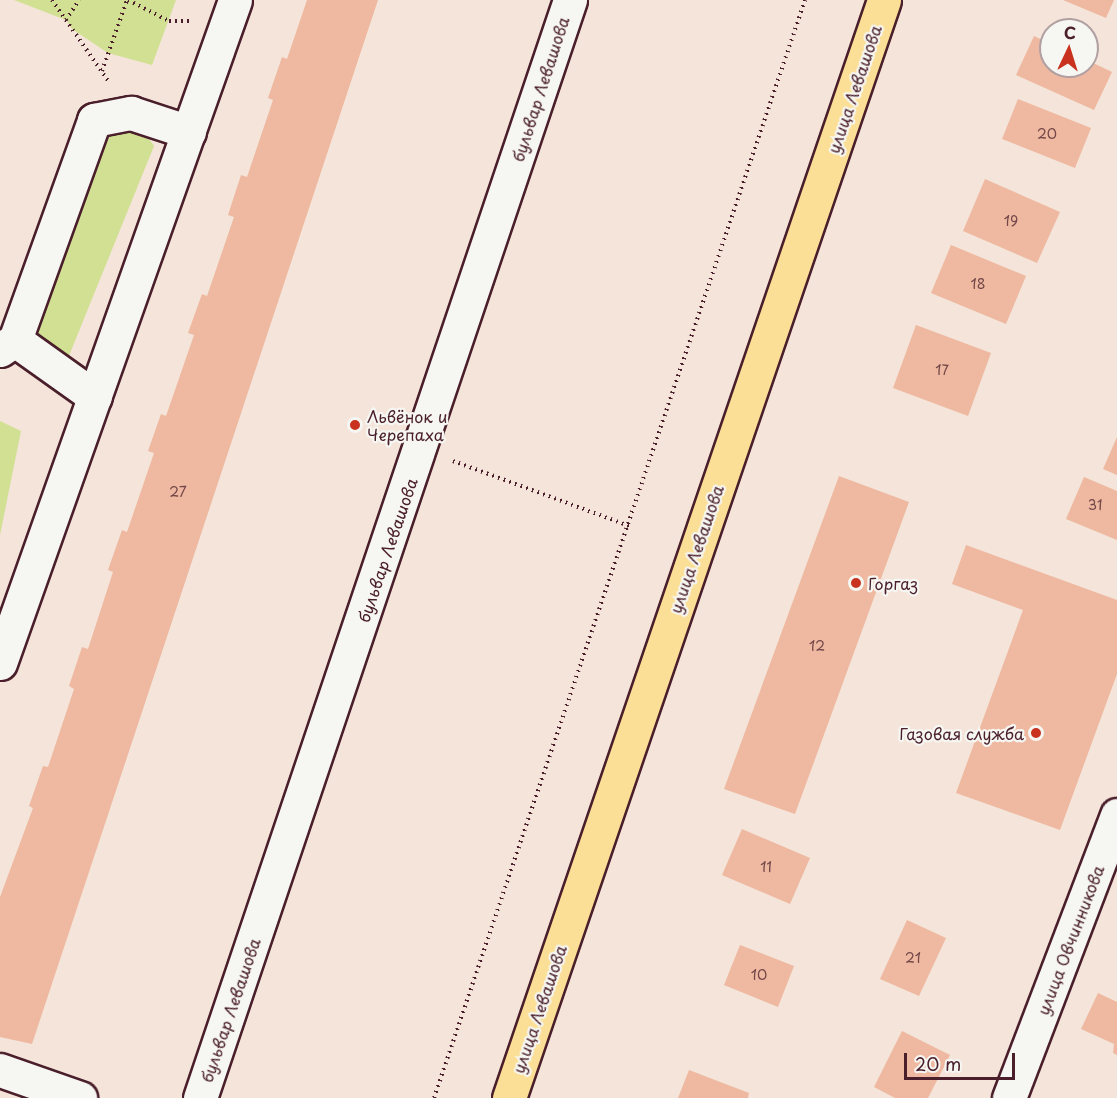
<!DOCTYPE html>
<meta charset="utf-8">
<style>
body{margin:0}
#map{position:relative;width:1117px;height:1098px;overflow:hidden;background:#f4e4d9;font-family:"Playpen Sans",sans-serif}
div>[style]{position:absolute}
.green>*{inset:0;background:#d1e093}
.building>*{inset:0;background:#eeb9a0}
.path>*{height:4px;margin-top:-2px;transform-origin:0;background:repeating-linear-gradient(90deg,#4a1f2b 0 1.5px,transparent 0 6px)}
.roads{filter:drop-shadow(2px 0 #4a1f2b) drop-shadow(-2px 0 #4a1f2b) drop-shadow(0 2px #4a1f2b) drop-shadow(0 -2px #4a1f2b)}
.minor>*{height:33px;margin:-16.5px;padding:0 16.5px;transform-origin:16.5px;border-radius:16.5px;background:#f6f6f2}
.major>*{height:33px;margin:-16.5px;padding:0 16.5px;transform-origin:16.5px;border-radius:16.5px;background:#fbdf96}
.dots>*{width:16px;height:16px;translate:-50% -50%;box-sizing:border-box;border:3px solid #f6f6f2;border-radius:50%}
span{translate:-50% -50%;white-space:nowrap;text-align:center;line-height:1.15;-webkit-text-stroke:4.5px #f6f6f2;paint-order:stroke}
.number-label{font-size:14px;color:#734648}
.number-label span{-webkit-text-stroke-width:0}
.street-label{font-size:16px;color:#4a1f2b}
.poi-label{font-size:16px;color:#4a1f2b}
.left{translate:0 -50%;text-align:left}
.right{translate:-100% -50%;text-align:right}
.north{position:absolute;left:1039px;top:18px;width:60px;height:60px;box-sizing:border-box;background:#f6f6f2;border:2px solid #b1a0a2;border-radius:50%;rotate:4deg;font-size:16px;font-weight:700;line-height:24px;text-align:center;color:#4a1f2b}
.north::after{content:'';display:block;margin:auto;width:21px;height:27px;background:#c8321e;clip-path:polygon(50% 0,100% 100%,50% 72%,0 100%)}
.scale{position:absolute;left:904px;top:1053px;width:111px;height:27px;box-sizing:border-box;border:3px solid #4a1f2b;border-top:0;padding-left:8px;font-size:18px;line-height:21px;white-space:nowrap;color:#4a1f2b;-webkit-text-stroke:4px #f6f6f2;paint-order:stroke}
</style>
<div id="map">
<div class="green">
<div style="clip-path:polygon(14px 0,176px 0,152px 65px,108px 53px,72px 29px,66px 20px)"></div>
<div style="clip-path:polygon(131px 113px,154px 146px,62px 373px,15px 340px,94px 120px)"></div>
<div style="clip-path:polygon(0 421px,21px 431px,0 535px)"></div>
</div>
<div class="building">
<div style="clip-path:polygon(307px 0,378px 0,32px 1044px,0 1037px,0 897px,33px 808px,29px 806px,43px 766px,48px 767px,74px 689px,69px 686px,82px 647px,88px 649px,113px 572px,108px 570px,122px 530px,127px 532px,154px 453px,148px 451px,161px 414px,166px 416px,194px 335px,188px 333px,202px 294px,207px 296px,234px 217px,228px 215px,241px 175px,247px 177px,273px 100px,268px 98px,282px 57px,287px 59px)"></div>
<div style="clip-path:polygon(1063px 0,1114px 0,1106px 18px)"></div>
<div style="clip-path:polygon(1034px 36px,1051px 44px,1051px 66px,1087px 66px,1087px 60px,1112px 72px,1094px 110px,1016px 75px)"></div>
<div style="clip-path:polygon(1018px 99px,1091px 128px,1075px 168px,1002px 139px)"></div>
<div style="clip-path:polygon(985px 179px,1060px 212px,1037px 263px,963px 231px)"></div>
<div style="clip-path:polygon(951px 245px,1026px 276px,1006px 324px,931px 293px)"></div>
<div style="clip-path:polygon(916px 325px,991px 353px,968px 416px,893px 388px)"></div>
<div style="clip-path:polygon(1117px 437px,1117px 475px,1103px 469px)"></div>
<div style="clip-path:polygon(839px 476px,909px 502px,795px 814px,724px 789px)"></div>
<div style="clip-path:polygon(1084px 477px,1117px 491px,1117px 540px,1066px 519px)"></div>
<div style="clip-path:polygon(966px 545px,1117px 600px,1117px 674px,1060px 830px,956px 793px,1023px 610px,952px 584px)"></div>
<div style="clip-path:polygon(742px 829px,810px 858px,790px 904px,722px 875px)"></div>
<div style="clip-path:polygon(907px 920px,946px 938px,919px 996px,880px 979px)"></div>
<div style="clip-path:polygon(740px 945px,794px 966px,778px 1007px,724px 985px)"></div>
<div style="clip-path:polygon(1098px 993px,1117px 1002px,1117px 1055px,1113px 1053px,1114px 1044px,1081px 1029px)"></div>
<div style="clip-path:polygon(902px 1031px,950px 1055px,928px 1098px,895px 1098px,874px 1087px)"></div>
<div style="clip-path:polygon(689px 1070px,749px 1093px,748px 1098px,678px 1098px)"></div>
</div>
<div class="path">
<div style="left:52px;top:0;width:100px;rotate:55.2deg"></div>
<div style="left:128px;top:0;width:46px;rotate:27.1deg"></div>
<div style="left:169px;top:21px;width:22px"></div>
<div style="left:66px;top:20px;width:24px;rotate:-57deg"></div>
<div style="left:102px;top:71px;width:75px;rotate:-70.6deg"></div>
<div style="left:453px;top:461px;width:189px;rotate:20.2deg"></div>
<div style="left:434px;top:1098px;width:1159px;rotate:-71.33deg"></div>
</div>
<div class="roads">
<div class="minor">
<div style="left:15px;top:340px;width:234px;rotate:-70.2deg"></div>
<div style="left:94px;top:120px;width:38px;rotate:-11deg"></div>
<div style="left:131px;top:113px;width:61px;rotate:18.1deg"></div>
<div style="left:0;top:350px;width:18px;rotate:-34deg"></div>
<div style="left:15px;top:340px;width:98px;rotate:35.5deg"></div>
<div style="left:0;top:663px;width:703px;rotate:-70.48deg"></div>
<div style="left:0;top:1070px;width:85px;rotate:19.3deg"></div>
<div style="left:200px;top:1098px;width:1159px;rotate:-71.38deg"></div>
<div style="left:1009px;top:1098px;width:303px;rotate:-69.1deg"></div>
</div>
<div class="major">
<div style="left:509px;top:1098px;width:1160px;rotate:-71.14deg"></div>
</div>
</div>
<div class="dots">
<div style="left:355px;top:425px;background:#c8321e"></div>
<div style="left:856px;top:583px;background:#c8321e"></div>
<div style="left:1036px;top:733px;background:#c8321e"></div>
</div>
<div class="number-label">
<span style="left:1047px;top:134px">20</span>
<span style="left:1011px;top:221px">19</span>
<span style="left:978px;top:284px">18</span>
<span style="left:942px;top:370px">17</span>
<span style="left:178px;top:492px">27</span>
<span style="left:1095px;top:505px">31</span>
<span style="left:817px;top:646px">12</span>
<span style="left:766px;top:867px">11</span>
<span style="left:913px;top:958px">21</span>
<span style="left:759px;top:975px">10</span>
</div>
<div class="street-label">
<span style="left:540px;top:89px;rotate:-72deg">бульвар Левашова</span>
<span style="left:854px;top:89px;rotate:-71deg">улица Левашова</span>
<span style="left:696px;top:549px;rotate:-71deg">улица Левашова</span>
<span style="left:387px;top:550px;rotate:-71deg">бульвар Левашова</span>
<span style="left:1070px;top:940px;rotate:-69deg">улица Овчинникова</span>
<span style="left:539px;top:1009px;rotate:-71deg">улица Левашова</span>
<span style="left:230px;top:1010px;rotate:-71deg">бульвар Левашова</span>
</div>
<div class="poi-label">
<span class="left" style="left:367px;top:425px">Львёнок и<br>Черепаха</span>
<span class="left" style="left:868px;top:583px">Горгаз</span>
<span class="right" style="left:1024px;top:733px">Газовая служба</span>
</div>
<div class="north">С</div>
<div class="scale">20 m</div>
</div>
